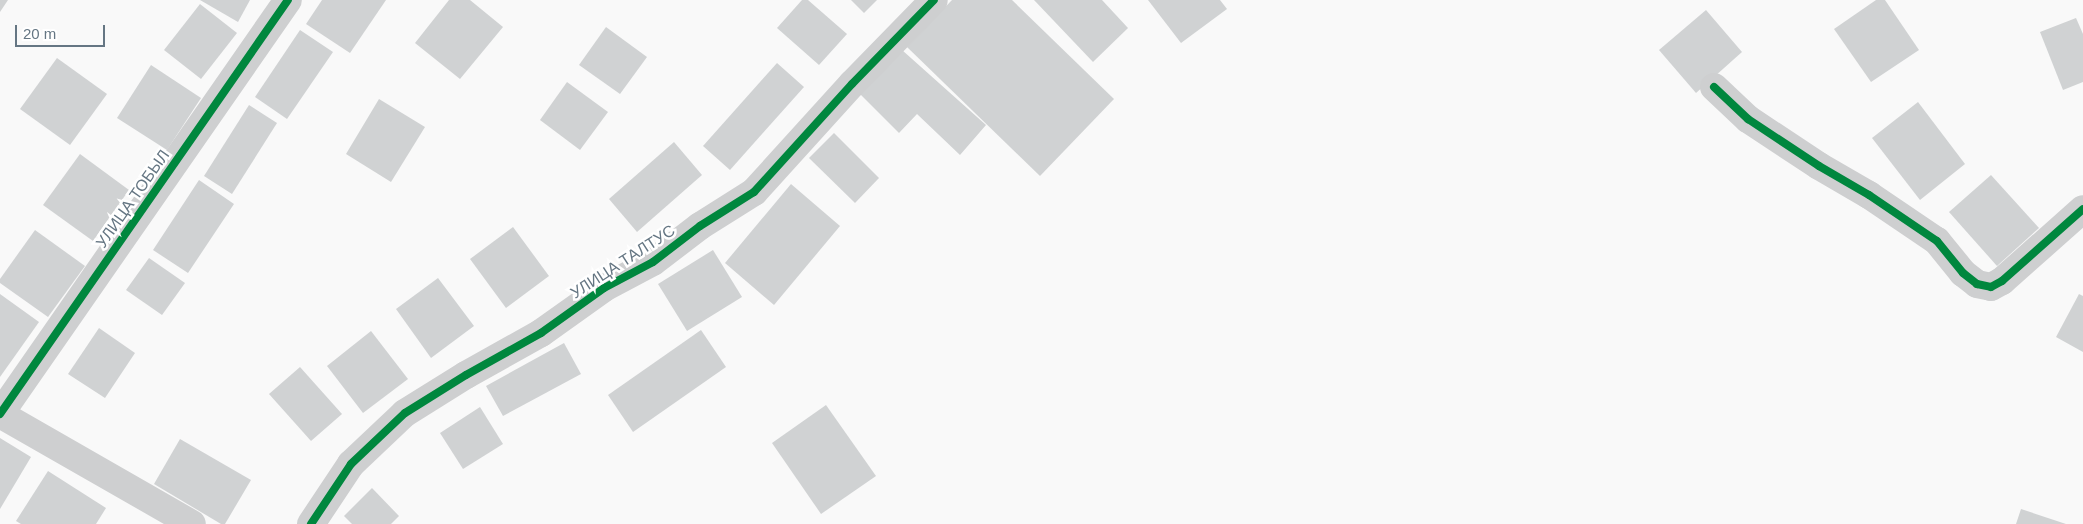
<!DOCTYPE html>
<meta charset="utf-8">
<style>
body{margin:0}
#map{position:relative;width:2083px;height:524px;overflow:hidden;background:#f9f9f9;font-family:Helvetica,sans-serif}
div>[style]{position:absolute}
.building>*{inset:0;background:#d0d2d3}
.street>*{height:28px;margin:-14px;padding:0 14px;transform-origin:14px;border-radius:14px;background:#cecfd0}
.cycleway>*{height:8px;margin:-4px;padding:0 4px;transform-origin:4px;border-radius:4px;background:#00873e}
span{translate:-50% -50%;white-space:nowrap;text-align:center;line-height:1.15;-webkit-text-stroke:5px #fff;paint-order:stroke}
.street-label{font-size:16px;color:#657683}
.scale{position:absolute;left:15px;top:25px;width:90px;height:22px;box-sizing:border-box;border:2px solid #657683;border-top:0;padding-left:6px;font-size:15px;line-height:18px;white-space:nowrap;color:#657683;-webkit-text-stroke:4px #fff;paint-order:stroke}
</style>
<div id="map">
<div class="building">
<div style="clip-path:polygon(0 0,8px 0,0 12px)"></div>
<div style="clip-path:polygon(200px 0,250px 0,238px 22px)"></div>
<div style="clip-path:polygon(322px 0,386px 0,350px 53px,306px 24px)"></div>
<div style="clip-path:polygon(449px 0,470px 0,503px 27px,460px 79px,415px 43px)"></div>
<div style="clip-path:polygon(802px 0,808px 0,847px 34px,819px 65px,777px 28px)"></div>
<div style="clip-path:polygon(851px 0,877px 0,864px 13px)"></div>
<div style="clip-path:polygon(952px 0,1012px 0,1114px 99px,1040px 176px,907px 47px)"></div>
<div style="clip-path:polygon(1034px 0,1102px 0,1128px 28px,1093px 62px)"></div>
<div style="clip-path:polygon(1148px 0,1220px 0,1227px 9px,1181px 43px)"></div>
<div style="clip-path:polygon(1876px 0,1885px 0,1919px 50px,1871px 82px,1834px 29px)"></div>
<div style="clip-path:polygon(200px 4px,237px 33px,201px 79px,164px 50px)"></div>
<div style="clip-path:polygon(1706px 10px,1742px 52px,1696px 93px,1659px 50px)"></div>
<div style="clip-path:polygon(2076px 18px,2083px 34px,2083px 82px,2063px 90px,2040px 32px)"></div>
<div style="clip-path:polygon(606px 27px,647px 57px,620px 94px,579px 65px)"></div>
<div style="clip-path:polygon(300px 30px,333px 52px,287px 119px,255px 97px)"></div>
<div style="clip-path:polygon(902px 50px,986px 125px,960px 155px,917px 114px,899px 133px,859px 93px)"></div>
<div style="clip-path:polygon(57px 58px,107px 94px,70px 145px,20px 109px)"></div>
<div style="clip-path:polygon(777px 63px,804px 87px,730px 170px,703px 146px)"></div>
<div style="clip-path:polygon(151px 65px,201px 98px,167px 150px,117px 118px)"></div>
<div style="clip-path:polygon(567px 82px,608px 112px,580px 150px,540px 120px)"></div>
<div style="clip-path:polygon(379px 99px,425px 127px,391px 182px,346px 154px)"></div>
<div style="clip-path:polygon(1918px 102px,1965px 164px,1920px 200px,1872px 138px)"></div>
<div style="clip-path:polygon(249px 105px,277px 123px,232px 194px,204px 176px)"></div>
<div style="clip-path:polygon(834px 133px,879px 178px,855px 203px,809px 158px)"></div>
<div style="clip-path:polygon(674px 142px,702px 175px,637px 232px,609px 199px)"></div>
<div style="clip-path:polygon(80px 154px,129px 190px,93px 241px,43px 205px)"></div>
<div style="clip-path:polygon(1991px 175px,2039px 228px,1997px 266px,1949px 212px)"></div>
<div style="clip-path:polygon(199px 180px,234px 204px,188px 273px,153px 250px)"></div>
<div style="clip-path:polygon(791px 184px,840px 226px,774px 305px,725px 263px)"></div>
<div style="clip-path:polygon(513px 227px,549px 276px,506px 308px,470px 259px)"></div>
<div style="clip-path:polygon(35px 230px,85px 266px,48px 317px,0 283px,0 279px)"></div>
<div style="clip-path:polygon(713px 250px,742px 297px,687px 331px,658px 284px)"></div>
<div style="clip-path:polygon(149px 258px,185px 283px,162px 315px,126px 290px)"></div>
<div style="clip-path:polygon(438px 278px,474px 326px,431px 358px,396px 309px)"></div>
<div style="clip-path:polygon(0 294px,39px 322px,0 377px)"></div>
<div style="clip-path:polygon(2079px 294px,2083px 296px,2083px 352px,2056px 337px)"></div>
<div style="clip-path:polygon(99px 328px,135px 353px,105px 398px,68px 374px)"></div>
<div style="clip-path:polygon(701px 330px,726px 367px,633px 432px,608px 395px)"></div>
<div style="clip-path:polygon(371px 331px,408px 379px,363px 413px,327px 366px)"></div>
<div style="clip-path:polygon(564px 343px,581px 374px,503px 416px,486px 386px)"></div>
<div style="clip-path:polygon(300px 367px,342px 414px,311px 441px,269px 394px)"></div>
<div style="clip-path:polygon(826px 405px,876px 476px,821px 514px,772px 443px)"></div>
<div style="clip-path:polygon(480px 407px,503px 444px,463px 469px,440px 433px)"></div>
<div style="clip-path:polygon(0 438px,31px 457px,0 509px)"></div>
<div style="clip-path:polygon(180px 439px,251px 480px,225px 524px,221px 524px,154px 484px)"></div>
<div style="clip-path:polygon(48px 471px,106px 508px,96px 524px,21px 524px,16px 521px)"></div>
<div style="clip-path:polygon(372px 488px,399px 516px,391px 524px,352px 524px,344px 516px)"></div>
<div style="clip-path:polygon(2021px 509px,2066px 524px,2016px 524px)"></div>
</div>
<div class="street">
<div style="left:1714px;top:87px;width:47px;rotate:43.3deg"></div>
<div style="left:1748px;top:119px;width:85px;rotate:33.5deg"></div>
<div style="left:1819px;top:166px;width:58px;rotate:30.1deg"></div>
<div style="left:1869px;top:195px;width:82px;rotate:34.1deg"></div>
<div style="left:1937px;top:241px;width:41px;rotate:50.9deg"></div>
<div style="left:1963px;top:273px;width:18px;rotate:38deg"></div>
<div style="left:1977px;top:284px;width:14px;rotate:12deg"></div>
<div style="left:1991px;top:287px;width:13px;rotate:-29deg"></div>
<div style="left:2002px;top:281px;width:108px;rotate:-41.6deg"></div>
<div style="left:0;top:414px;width:504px;rotate:-55.18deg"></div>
<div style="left:0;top:414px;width:221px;rotate:29.8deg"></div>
<div style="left:311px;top:524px;width:72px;rotate:-56.3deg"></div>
<div style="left:351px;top:464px;width:74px;rotate:-43.4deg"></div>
<div style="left:405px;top:413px;width:72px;rotate:-31.9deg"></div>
<div style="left:466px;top:375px;width:86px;rotate:-29.2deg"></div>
<div style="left:541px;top:333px;width:77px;rotate:-35.5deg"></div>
<div style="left:604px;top:288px;width:55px;rotate:-28deg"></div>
<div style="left:653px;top:262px;width:59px;rotate:-37.5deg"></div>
<div style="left:700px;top:226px;width:64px;rotate:-32.2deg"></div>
<div style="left:754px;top:192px;width:146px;rotate:-47.8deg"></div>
<div style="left:852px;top:84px;width:117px;rotate:-45.7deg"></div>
</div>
<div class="cycleway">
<div style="left:1714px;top:87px;width:47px;rotate:43.3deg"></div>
<div style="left:1748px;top:119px;width:85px;rotate:33.5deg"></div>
<div style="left:1819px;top:166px;width:58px;rotate:30.1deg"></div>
<div style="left:1869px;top:195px;width:82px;rotate:34.1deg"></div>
<div style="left:1937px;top:241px;width:41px;rotate:50.9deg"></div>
<div style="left:1963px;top:273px;width:18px;rotate:38deg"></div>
<div style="left:1977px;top:284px;width:14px;rotate:12deg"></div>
<div style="left:1991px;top:287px;width:13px;rotate:-29deg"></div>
<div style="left:2002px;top:281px;width:108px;rotate:-41.6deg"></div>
<div style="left:0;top:414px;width:504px;rotate:-55.18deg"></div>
<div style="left:311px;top:524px;width:72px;rotate:-56.3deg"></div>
<div style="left:351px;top:464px;width:74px;rotate:-43.4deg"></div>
<div style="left:405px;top:413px;width:72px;rotate:-31.9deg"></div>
<div style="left:466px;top:375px;width:86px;rotate:-29.2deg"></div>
<div style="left:541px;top:333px;width:77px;rotate:-35.5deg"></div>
<div style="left:604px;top:288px;width:55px;rotate:-28deg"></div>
<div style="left:653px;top:262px;width:59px;rotate:-37.5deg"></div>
<div style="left:700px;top:226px;width:64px;rotate:-32.2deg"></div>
<div style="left:754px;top:192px;width:146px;rotate:-47.8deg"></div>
<div style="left:852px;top:84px;width:117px;rotate:-45.7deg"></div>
</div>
<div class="street-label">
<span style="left:133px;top:199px;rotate:-55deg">УЛИЦА ТОБЫЛ</span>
<span style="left:623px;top:262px;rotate:-33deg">УЛИЦА ТАЛТУС</span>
</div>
<div class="scale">20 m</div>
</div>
